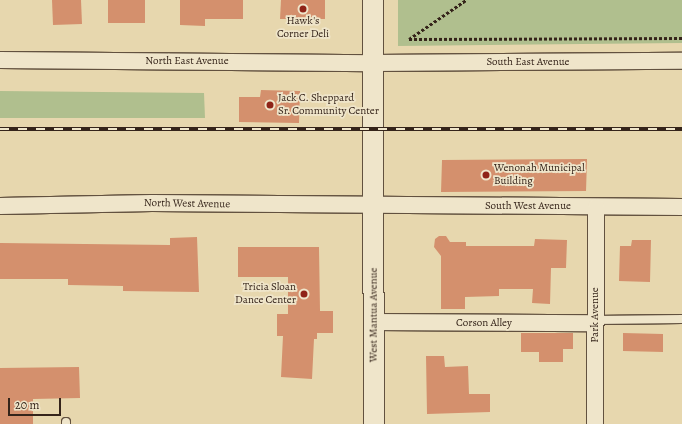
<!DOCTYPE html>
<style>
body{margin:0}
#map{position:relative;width:682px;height:424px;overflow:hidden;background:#e7d7ae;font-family:Alegreya,serif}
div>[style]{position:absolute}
.green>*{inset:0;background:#b0bf8e}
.building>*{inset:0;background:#d4906d}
.path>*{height:2.5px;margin-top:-1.25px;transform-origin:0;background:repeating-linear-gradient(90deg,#35241a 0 3px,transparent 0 5px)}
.roads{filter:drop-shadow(1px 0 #62513f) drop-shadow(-1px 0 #62513f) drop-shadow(0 1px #62513f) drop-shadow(0 -1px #62513f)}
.service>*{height:8px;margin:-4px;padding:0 4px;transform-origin:4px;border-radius:4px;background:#efe5ca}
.minor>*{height:16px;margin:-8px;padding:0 8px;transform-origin:8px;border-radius:8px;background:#efe5ca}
.tertiary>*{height:20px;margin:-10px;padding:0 10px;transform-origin:10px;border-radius:10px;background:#efe5ca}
.rail>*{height:4.5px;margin-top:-2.25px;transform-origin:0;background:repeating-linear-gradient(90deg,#efe5ca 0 9px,#35241a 0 18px);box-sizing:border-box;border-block:1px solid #35241a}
.dots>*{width:11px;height:11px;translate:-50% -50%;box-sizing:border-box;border:2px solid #efe5ca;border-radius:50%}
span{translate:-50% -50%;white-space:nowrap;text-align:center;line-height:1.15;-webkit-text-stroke:3.5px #efe5ca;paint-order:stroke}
.poi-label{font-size:11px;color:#35241a}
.left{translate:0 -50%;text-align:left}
.right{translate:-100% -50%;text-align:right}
.street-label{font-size:11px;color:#35241a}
.scale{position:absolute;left:8px;top:398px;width:53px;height:18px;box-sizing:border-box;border:2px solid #35241a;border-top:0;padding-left:5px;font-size:12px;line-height:14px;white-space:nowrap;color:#35241a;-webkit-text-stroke:3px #efe5ca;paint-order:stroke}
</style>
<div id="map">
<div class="green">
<div style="clip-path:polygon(398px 0,682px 0,682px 43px,398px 46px)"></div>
<div style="clip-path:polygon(0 91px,204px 93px,205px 118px,0 118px)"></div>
</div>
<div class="building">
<div style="clip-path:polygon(52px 0,81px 0,82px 24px,53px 25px)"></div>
<div style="clip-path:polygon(108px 0,145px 0,145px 23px,108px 23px)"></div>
<div style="clip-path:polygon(180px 0,243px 0,243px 19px,205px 19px,205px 26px,180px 25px)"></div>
<div style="clip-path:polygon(281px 0,325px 0,325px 19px,280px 19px)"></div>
<div style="clip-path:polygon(261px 90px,300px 91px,299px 123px,239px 122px,239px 97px,260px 97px)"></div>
<div style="clip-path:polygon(587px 159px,586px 191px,441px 192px,442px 160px)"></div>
<div style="clip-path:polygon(439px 236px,446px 236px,450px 242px,466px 242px,466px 246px,534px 246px,535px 239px,567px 240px,566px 268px,551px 268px,550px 304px,532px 303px,533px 289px,499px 289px,499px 296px,465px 297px,465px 309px,441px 309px,441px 256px,434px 247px,435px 239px)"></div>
<div style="clip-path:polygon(197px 237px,199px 292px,123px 291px,123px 286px,68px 285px,68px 279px,0 279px,0 243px,170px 245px,170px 238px)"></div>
<div style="clip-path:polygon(632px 240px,651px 240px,650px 282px,619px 281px,620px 246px,631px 246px)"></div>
<div style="clip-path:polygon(238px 247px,319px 247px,320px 311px,333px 311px,333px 333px,317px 333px,317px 339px,314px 339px,312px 379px,281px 377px,283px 336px,277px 336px,277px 314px,288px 314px,288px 277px,238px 277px)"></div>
<div style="clip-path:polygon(521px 333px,573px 333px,573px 349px,563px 349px,563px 362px,539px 362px,539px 352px,521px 352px)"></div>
<div style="clip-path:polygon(623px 333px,663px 334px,663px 352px,623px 351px)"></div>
<div style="clip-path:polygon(426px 356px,444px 356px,445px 367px,468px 366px,469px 394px,490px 394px,490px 412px,427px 414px)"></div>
<div style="clip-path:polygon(79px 367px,80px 398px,33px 399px,33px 424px,0 424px,0 368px)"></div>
</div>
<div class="path">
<div style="left:409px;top:39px;width:273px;rotate:-0.2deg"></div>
<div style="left:409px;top:39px;width:69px;rotate:-34.4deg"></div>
</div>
<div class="roads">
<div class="service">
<div style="left:595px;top:320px;width:87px;rotate:-0.7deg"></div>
<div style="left:66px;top:422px;width:2px;rotate:90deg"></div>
</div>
<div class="minor">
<div style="left:0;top:60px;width:374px;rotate:0.5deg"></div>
<div style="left:374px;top:63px;width:308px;rotate:-0.4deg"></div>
<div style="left:0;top:206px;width:152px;rotate:-1.1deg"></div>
<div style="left:152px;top:203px;width:530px;rotate:0.43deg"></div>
<div style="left:374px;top:322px;width:221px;rotate:0.3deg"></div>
<div style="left:595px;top:424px;width:217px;rotate:-89.7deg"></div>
</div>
<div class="tertiary">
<div style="left:373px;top:0;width:424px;rotate:89.9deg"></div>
</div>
</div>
<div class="rail">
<div style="left:0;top:129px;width:682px"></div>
</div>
<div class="dots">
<div style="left:303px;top:9px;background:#8f2418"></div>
<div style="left:270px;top:105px;background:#8f2418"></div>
<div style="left:486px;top:175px;background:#8f2418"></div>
<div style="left:304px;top:294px;background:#8f2418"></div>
</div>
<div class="poi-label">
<span style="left:303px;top:28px">Hawk's<br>Corner Deli</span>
<span class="left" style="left:278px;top:105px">Jack C. Sheppard<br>Sr. Community Center</span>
<span class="left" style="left:494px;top:175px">Wenonah Municipal<br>Building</span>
<span class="right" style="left:296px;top:294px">Tricia Sloan<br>Dance Center</span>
</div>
<div class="street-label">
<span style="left:187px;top:61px">North East Avenue</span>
<span style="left:528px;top:62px">South East Avenue</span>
<span style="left:187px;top:204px;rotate:1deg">North West Avenue</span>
<span style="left:528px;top:206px">South West Avenue</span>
<span style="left:374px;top:315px;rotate:-90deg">West Mantua Avenue</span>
<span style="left:595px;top:315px;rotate:-90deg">Park Avenue</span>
<span style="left:484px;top:323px">Corson Alley</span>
</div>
<div class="scale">20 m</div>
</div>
